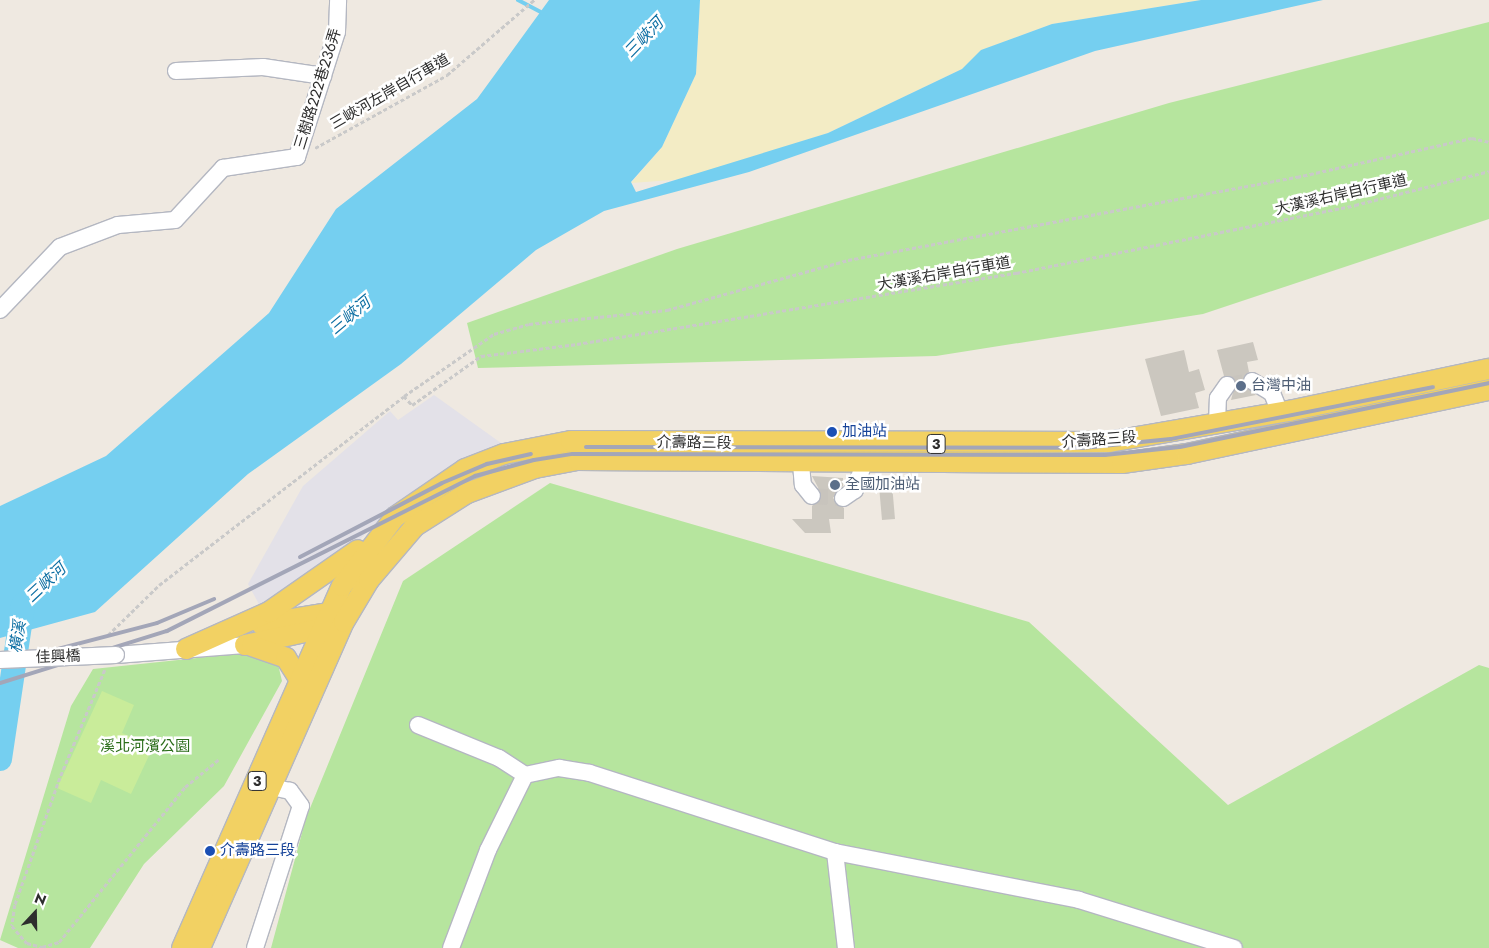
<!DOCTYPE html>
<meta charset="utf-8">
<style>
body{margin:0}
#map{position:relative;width:1489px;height:948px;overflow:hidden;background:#efe9e1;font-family:Jost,"Noto Sans TC",sans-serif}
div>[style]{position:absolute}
.industrial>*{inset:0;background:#e3e1e8}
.green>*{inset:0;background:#b6e59e}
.sand>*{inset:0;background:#f3ecc5}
.pitch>*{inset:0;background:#c9ec9a}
.water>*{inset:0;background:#75cff0}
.stream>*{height:4px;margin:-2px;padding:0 2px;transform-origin:2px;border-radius:2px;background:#75cff0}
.river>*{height:24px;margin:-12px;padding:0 12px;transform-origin:12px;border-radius:12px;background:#75cff0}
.building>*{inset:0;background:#cbc7bf}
.minor-tunnel>*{height:16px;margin-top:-8px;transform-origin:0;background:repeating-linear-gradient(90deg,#c8c4bd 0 16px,transparent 0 24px)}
.path>*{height:2.5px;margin-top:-1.25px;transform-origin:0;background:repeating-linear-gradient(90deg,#c9c9c9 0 4px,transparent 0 6.5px)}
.roads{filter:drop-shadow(1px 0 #b4b7c1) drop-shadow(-1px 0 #b4b7c1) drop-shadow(0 1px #b4b7c1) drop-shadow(0 -1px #b4b7c1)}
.minor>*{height:16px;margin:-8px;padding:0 8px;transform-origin:8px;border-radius:8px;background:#fff}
.major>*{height:20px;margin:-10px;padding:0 10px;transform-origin:10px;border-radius:10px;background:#f2d163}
.rail>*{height:4px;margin:-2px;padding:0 2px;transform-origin:2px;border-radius:2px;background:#a3a6b8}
.bridges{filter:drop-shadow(1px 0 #b4b7c1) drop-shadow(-1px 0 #b4b7c1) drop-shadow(0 1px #b4b7c1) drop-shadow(0 -1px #b4b7c1)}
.minor-bridge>*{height:16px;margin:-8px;padding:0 8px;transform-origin:8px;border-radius:8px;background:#fff}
.dots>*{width:14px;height:14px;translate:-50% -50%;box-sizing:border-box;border:2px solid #fff;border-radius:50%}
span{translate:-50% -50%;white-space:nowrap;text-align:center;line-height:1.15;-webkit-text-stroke:5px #fff;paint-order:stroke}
.shield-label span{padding:1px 4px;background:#fff;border:1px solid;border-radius:4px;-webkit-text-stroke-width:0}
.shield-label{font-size:14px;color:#2e2e2e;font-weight:700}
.street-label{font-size:15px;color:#2e2e2e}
.service-label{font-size:15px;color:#4e5e75}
.left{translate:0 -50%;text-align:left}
.transit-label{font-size:15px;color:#164399}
.park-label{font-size:15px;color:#2c6e1b}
.water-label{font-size:16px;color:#0d6fa3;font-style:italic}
.north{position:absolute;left:10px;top:888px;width:50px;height:50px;-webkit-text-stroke:4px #fff;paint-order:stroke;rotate:21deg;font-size:14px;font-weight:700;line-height:20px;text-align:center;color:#2e2e2e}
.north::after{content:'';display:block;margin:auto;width:18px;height:22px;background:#2e2e2e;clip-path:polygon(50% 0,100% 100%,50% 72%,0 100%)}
</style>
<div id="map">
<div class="industrial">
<div style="clip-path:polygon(434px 395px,501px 443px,468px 456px,407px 495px,358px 541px,261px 608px,248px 584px,303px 486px,390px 411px,398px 420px)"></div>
</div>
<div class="green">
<div style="clip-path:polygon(1489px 22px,1489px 219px,1203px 314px,936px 356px,478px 368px,467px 323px,677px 249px,1169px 103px)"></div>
<div style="clip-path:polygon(550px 483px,1029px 622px,1228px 805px,1479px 665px,1489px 668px,1489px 948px,271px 948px,306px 818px,403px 581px)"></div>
<div style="clip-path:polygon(254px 652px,277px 660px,282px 681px,224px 786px,144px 864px,90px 948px,18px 948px,0 940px,71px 706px,93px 669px)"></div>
</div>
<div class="sand">
<div style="clip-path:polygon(700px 0,1201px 0,1052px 24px,982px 50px,962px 69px,828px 133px,686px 179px,631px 183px,662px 147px,696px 74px)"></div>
</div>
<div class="pitch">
<div style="clip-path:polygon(102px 691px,134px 705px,122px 733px,153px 747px,131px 794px,101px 780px,91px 803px,57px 788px)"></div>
</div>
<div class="water">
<div style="clip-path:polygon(549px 0,700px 0,696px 74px,662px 147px,631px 182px,636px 192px,828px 133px,962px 69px,981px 50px,1052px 24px,1201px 0,1323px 0,1095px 51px,749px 172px,604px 211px,536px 250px,401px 364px,248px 474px,95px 612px,0 638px,0 506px,106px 456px,269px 313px,336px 209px,477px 99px)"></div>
</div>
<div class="stream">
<div style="left:518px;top:0;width:30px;rotate:28deg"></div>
</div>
<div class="river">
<div style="left:0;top:759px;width:156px;rotate:-81.5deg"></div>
</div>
<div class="building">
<div style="clip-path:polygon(1253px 342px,1258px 360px,1247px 362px,1249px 372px,1242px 381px,1256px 395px,1231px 400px,1236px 381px,1224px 376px,1217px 350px)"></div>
<div style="clip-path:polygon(1184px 350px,1189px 372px,1199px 369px,1205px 390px,1195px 393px,1199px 408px,1161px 416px,1145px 359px)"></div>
<div style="clip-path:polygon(812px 476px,843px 478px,843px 486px,833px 498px,844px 508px,844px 519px,829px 519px,831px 533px,805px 533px,792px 519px,812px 519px,812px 506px,822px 495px)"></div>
<div style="clip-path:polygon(892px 484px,895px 519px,882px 520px,879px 486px)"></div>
</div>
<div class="minor-tunnel">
<div style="left:1227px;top:385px;width:25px;rotate:-9deg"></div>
<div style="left:812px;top:496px;width:31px;rotate:4deg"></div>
</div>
<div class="path">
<div style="left:315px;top:148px;width:151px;rotate:-28.9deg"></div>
<div style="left:447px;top:75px;width:115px;rotate:-40.8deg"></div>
<div style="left:404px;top:396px;width:109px;rotate:-34.6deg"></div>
<div style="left:494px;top:334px;width:36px;rotate:-16deg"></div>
<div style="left:529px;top:324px;width:139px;rotate:-5.8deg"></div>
<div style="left:667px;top:310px;width:188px;rotate:-15.4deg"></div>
<div style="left:848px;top:260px;width:457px;rotate:-10.5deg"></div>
<div style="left:1297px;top:177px;width:179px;rotate:-12.6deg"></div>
<div style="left:1472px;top:138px;width:17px;rotate:13deg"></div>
<div style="left:108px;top:635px;width:71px;rotate:-44.4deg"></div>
<div style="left:159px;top:585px;width:309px;rotate:-37.6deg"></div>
<div style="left:404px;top:396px;width:12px;rotate:48deg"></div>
<div style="left:412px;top:405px;width:85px;rotate:-35.4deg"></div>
<div style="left:481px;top:356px;width:97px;rotate:-7.1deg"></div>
<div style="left:577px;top:344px;width:445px;rotate:-9.2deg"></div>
<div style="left:1016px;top:273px;width:346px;rotate:-11.3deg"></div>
<div style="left:1355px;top:205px;width:138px;rotate:-14.2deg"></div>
<div style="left:105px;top:670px;width:117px;rotate:112.6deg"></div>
<div style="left:60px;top:778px;width:135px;rotate:109.5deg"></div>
<div style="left:15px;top:905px;width:21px;rotate:98deg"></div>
<div style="left:12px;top:926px;width:23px;rotate:49deg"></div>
<div style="left:27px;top:943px;width:16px;rotate:15deg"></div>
<div style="left:42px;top:947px;width:18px;rotate:-16deg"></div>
<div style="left:59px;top:942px;width:200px;rotate:-50.9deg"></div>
<div style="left:185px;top:787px;width:43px;rotate:-39.3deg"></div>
</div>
<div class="roads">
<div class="minor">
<div style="left:176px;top:71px;width:87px;rotate:-2.6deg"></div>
<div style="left:263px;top:67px;width:61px;rotate:8.5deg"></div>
<div style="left:0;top:310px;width:87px;rotate:-46.4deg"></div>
<div style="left:60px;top:247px;width:62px;rotate:-20.8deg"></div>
<div style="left:118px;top:225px;width:57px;rotate:-5deg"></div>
<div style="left:175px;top:220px;width:71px;rotate:-47.3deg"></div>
<div style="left:223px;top:168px;width:75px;rotate:-8.5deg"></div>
<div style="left:297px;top:157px;width:131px;rotate:-72.3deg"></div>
<div style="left:337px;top:32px;width:32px;rotate:-88deg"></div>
<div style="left:1252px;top:381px;width:23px;rotate:31deg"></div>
<div style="left:1272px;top:393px;width:22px;rotate:68deg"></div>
<div style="left:1217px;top:424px;width:26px;rotate:-88deg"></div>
<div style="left:1218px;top:398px;width:16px;rotate:-55deg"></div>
<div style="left:801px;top:464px;width:21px;rotate:85deg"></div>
<div style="left:803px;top:485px;width:14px;rotate:51deg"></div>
<div style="left:843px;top:498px;width:14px;rotate:-34deg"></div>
<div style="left:855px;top:490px;width:28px;rotate:-72deg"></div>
<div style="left:116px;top:655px;width:129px;rotate:-4.4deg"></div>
<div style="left:418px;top:725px;width:87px;rotate:22.2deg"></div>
<div style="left:499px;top:758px;width:31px;rotate:33deg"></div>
<div style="left:525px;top:775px;width:35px;rotate:-12deg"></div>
<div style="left:559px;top:768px;width:31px;rotate:9deg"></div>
<div style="left:590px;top:773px;width:257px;rotate:17.9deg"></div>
<div style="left:835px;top:852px;width:249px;rotate:11.1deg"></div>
<div style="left:1079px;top:900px;width:162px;rotate:17.2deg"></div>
<div style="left:835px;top:852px;width:97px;rotate:83.5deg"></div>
<div style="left:255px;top:948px;width:149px;rotate:-72.1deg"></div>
<div style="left:301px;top:806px;width:19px;rotate:-126deg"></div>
<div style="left:290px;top:791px;width:30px;rotate:-168deg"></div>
<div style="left:451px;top:948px;width:105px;rotate:-69.3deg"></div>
<div style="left:488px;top:850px;width:84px;rotate:-63.7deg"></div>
</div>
<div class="major">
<div style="left:261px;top:624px;width:69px;rotate:-9.2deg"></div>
<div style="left:245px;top:645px;width:85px;rotate:-12.2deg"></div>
<div style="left:252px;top:646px;width:36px;rotate:19deg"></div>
<div style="left:286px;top:658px;width:26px;rotate:58deg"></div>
<div style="left:186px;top:649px;width:91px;rotate:-24deg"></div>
<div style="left:269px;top:612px;width:108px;rotate:-34.9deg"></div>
<div style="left:182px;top:948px;width:396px;rotate:-66.2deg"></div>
<div style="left:342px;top:586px;width:87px;rotate:-52.5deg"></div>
<div style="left:395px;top:517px;width:85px;rotate:-34.4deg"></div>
<div style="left:465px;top:469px;width:42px;rotate:-21deg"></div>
<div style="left:504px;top:454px;width:68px;rotate:-11deg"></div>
<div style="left:571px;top:441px;width:538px;rotate:0.11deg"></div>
<div style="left:1109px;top:442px;width:183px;rotate:-9.8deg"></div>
<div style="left:1289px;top:411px;width:204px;rotate:-11.9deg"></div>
<div style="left:200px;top:948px;width:356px;rotate:-66.2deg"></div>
<div style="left:344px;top:622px;width:49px;rotate:-59.2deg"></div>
<div style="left:369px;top:580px;width:71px;rotate:-49.6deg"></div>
<div style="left:415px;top:526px;width:62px;rotate:-32.4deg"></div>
<div style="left:467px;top:493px;width:72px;rotate:-20.2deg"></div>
<div style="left:535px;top:468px;width:43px;rotate:-10.8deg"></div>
<div style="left:577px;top:460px;width:545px;rotate:0.32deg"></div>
<div style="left:1122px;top:463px;width:66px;rotate:-7.9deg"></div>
<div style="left:1187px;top:454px;width:309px;rotate:-12deg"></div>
</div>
</div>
<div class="rail">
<div style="left:586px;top:447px;width:496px;rotate:0.1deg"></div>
<div style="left:1082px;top:448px;width:89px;rotate:-5.8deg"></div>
<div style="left:1171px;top:439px;width:267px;rotate:-11.2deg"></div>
<div style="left:300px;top:557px;width:160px;rotate:-27.5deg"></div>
<div style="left:442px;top:483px;width:49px;rotate:-22.9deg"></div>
<div style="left:487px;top:464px;width:45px;rotate:-12.8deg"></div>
<div style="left:0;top:664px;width:162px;rotate:-14.6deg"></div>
<div style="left:157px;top:623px;width:62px;rotate:-22.8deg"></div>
<div style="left:0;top:683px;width:175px;rotate:-17.3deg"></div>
<div style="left:167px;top:631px;width:345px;rotate:-26.7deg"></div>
<div style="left:475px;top:476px;width:61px;rotate:-15.2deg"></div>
<div style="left:534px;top:460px;width:39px;rotate:-9deg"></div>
<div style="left:573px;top:454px;width:532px;rotate:0.11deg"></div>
<div style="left:1105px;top:455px;width:75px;rotate:-6.1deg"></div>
<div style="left:1180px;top:447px;width:316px;rotate:-11.7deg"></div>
</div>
<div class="bridges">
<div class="minor-bridge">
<div style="left:0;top:660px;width:116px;rotate:-2.5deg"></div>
</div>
</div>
<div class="dots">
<div style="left:1241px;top:386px;background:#5c6f8a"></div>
<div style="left:832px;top:432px;background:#1a4fb4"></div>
<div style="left:835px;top:485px;background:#5c6f8a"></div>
<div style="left:210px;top:851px;background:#1a4fb4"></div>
</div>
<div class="shield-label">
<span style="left:936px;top:444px">3</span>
<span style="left:257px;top:781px">3</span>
</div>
<div class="street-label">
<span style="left:318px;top:89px;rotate:-73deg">三樹路222巷236弄</span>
<span style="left:390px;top:92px;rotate:-30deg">三峽河左岸自行車道</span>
<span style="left:1341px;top:195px;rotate:-13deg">大漢溪右岸自行車道</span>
<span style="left:944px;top:274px;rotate:-10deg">大漢溪右岸自行車道</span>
<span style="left:1099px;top:440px;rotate:-4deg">介壽路三段</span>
<span style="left:694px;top:443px;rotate:1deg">介壽路三段</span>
<span style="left:58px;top:657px;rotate:-2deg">佳興橋</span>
</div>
<div class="service-label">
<span class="left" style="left:1251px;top:386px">台灣中油</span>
<span class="left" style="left:845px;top:485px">全國加油站</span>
</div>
<div class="transit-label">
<span class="left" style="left:842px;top:432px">加油站</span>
<span class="left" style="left:220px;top:851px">介壽路三段</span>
</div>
<div class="park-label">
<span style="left:145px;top:747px">溪北河濱公園</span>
</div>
<div class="water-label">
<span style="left:644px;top:38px;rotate:-46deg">三峽河</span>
<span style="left:350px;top:316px;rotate:-40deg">三峽河</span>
<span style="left:46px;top:583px;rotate:-43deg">三峽河</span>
<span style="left:18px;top:637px;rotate:-81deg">橫溪</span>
</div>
<div class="north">N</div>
</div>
